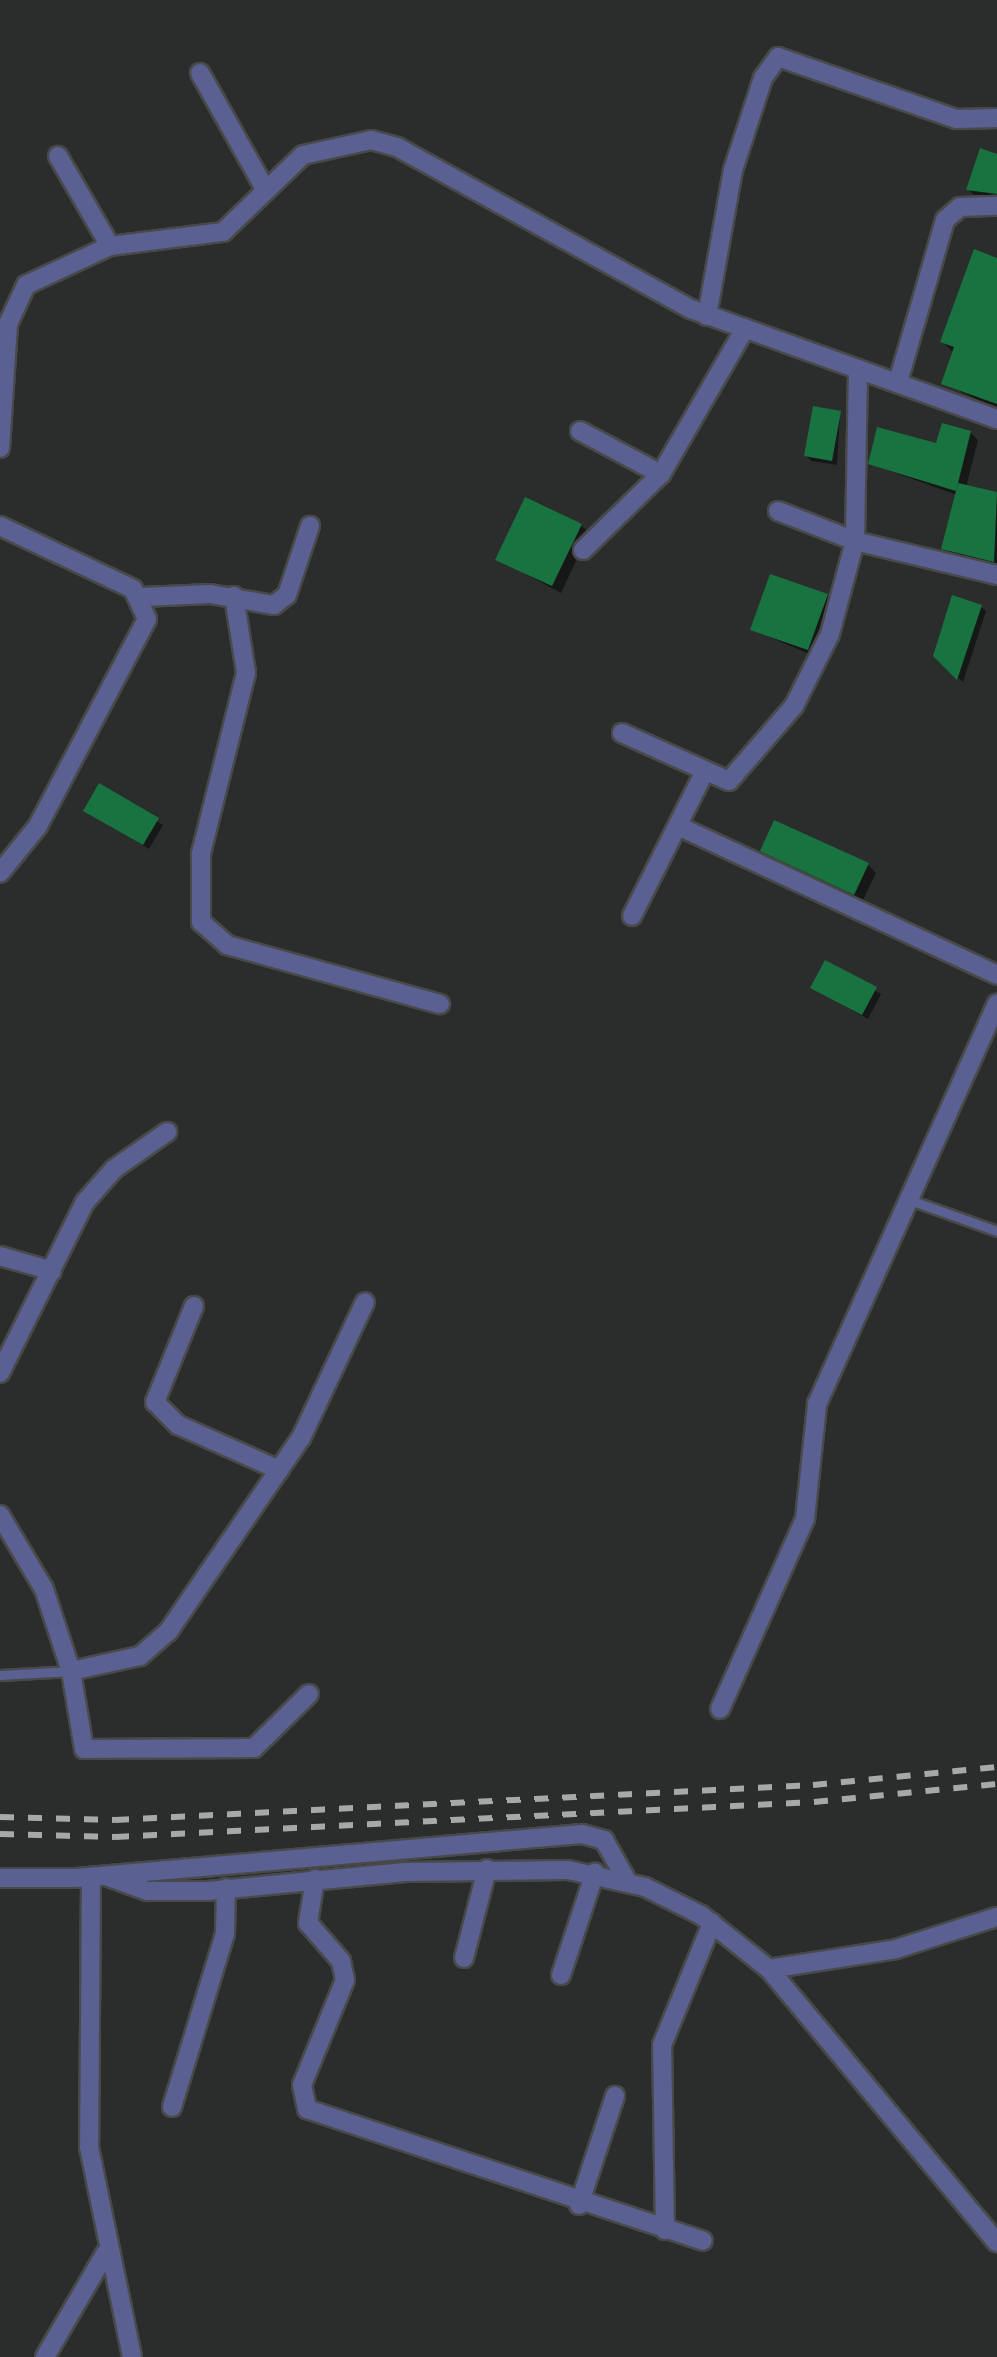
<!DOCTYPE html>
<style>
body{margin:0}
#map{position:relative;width:997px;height:2357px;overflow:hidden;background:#2a2d2b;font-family:Lato,sans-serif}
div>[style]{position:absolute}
.shadow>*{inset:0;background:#0007}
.building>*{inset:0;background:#197340}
.roads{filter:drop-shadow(2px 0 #484a49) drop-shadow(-2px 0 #484a49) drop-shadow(0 2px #484a49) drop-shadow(0 -2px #484a49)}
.service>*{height:9px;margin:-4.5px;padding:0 4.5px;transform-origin:4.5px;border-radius:4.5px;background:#5a6091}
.minor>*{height:18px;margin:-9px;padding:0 9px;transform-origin:9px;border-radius:9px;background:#5a6091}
.rail>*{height:6px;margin-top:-3px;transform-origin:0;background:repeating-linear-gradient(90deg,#a6a9a7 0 14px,transparent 0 28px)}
span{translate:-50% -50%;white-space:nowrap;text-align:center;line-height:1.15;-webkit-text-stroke:7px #2a2d2b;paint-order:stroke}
</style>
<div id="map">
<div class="shadow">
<div style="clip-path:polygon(997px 156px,997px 198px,974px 195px,969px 190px)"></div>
<div style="clip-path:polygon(997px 260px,997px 409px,943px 383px,954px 353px,943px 342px)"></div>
<div style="clip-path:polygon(840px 413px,837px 465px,811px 461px,806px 455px)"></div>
<div style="clip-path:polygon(970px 432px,978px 440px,966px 487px,997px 494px,997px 568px,943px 549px,957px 495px,871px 464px)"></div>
<div style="clip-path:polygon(581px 525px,589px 533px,561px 593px,498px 559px)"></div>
<div style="clip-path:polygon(827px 595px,835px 604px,816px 657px,753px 630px)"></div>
<div style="clip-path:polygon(980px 606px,986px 611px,963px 682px,935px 656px)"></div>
<div style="clip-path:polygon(100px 786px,163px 825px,149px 849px,86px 811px)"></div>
<div style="clip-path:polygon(762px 850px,868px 865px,876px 873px,862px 902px)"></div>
<div style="clip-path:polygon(826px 963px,881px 994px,868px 1019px,813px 988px)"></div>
</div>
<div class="building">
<div style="clip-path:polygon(980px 148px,997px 154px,997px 194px,966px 190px)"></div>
<div style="clip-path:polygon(974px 249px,997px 258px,997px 404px,941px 384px,954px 347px,940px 342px)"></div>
<div style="clip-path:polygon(813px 406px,841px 411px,832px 461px,804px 456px)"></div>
<div style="clip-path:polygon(942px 423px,971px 431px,956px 491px,868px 464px,877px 427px,936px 443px)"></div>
<div style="clip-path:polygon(958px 483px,997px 492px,994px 562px,941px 549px)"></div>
<div style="clip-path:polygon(525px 497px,582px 524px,552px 586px,495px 560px)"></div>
<div style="clip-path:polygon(770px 574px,828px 594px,808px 650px,750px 630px)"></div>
<div style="clip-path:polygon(952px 595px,982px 605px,957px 680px,933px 656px)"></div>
<div style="clip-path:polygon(99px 783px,159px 818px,143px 845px,83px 811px)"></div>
<div style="clip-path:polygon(774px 820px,869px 863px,854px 895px,760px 851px)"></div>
<div style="clip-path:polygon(825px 960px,877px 987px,862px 1015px,810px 988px)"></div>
</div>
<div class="roads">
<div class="service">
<div style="left:910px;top:1200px;width:92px;rotate:19.6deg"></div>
<div style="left:0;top:1675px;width:71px;rotate:-3.2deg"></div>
</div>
<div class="minor">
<div style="left:200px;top:73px;width:133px;rotate:60.7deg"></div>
<div style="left:58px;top:156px;width:104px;rotate:60deg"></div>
<div style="left:707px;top:316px;width:148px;rotate:-79.9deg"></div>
<div style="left:733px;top:170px;width:97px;rotate:-71.9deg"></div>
<div style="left:763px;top:78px;width:26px;rotate:-54deg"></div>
<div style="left:778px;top:57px;width:188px;rotate:19.2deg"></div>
<div style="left:956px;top:119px;width:41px;rotate:-1.4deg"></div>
<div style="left:898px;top:382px;width:169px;rotate:-73.8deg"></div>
<div style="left:945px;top:220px;width:20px;rotate:-41deg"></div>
<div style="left:960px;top:207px;width:37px;rotate:-2deg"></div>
<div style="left:580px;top:431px;width:92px;rotate:28deg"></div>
<div style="left:0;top:448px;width:124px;rotate:-86.3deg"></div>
<div style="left:8px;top:324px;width:43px;rotate:-65.2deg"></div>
<div style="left:26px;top:285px;width:93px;rotate:-24.9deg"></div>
<div style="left:110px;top:246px;width:114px;rotate:-7.1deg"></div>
<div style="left:223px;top:232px;width:111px;rotate:-43.9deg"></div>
<div style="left:303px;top:155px;width:70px;rotate:-12.4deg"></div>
<div style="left:371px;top:140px;width:27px;rotate:15deg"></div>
<div style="left:397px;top:147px;width:336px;rotate:28.9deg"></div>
<div style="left:691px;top:309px;width:325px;rotate:19.8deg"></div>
<div style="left:778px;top:511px;width:83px;rotate:21.3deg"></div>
<div style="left:855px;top:541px;width:146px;rotate:13.5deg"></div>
<div style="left:0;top:526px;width:147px;rotate:25.3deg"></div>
<div style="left:133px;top:589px;width:33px;rotate:65deg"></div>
<div style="left:147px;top:619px;width:234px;rotate:117.8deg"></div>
<div style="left:38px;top:826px;width:60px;rotate:129deg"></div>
<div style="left:583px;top:550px;width:109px;rotate:-44.3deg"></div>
<div style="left:661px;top:474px;width:164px;rotate:-60deg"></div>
<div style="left:234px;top:596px;width:78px;rotate:81.1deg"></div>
<div style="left:246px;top:673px;width:187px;rotate:104deg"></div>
<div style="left:201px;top:854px;width:68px;rotate:90deg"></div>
<div style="left:201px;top:922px;width:35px;rotate:41deg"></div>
<div style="left:227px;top:945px;width:221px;rotate:15.5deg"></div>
<div style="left:142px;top:597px;width:68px;rotate:-2.5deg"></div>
<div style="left:210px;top:594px;width:65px;rotate:9.8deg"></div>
<div style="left:274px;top:605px;width:16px;rotate:-38deg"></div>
<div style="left:287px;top:595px;width:73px;rotate:-71.6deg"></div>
<div style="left:622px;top:733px;width:117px;rotate:24.2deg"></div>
<div style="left:729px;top:781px;width:99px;rotate:-49.1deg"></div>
<div style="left:794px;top:706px;width:80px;rotate:-63.4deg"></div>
<div style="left:830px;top:634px;width:96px;rotate:-75deg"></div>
<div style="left:855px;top:541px;width:172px;rotate:-89deg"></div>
<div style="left:678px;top:826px;width:352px;rotate:25deg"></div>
<div style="left:632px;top:916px;width:162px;rotate:-63.3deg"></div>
<div style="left:0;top:1256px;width:54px;rotate:16.1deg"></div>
<div style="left:194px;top:1306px;width:104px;rotate:112.1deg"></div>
<div style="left:155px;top:1402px;width:33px;rotate:45deg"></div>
<div style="left:178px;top:1425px;width:111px;rotate:24deg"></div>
<div style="left:0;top:1373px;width:191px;rotate:-63.6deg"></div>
<div style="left:85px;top:1202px;width:44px;rotate:-48.7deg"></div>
<div style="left:114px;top:1169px;width:65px;rotate:-34.9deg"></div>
<div style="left:0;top:1515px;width:86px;rotate:59.3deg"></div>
<div style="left:44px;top:1589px;width:86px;rotate:71.8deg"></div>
<div style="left:71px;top:1671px;width:79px;rotate:80.5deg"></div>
<div style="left:84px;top:1749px;width:170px;rotate:-0.3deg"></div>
<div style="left:254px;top:1748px;width:77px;rotate:-44.5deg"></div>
<div style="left:71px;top:1671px;width:71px;rotate:-12.3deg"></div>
<div style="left:140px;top:1656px;width:37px;rotate:-41deg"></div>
<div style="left:168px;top:1632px;width:235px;rotate:-55.6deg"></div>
<div style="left:301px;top:1438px;width:150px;rotate:-64.8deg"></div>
<div style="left:720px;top:1709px;width:208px;rotate:-65.9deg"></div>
<div style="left:805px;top:1519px;width:116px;rotate:-84deg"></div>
<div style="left:817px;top:1404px;width:439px;rotate:-65.8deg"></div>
<div style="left:106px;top:1876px;width:44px;rotate:20.1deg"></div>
<div style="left:147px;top:1891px;width:61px"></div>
<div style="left:208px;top:1891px;width:198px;rotate:-5.5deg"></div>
<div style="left:405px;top:1872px;width:163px;rotate:-0.7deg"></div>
<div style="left:568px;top:1870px;width:79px;rotate:12.4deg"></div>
<div style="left:645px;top:1887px;width:63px;rotate:26.6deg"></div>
<div style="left:701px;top:1915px;width:87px;rotate:38.5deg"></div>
<div style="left:769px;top:1969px;width:356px;rotate:50.2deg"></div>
<div style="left:91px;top:1877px;width:270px;rotate:90.4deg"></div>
<div style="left:89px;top:2147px;width:214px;rotate:78.4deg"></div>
<div style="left:0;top:1878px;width:76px"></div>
<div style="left:76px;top:1878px;width:508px;rotate:-4.97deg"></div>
<div style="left:582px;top:1834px;width:23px;rotate:15deg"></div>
<div style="left:604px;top:1840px;width:47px;rotate:60.7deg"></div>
<div style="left:315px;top:1879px;width:45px;rotate:99deg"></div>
<div style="left:308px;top:1923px;width:50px;rotate:49deg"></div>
<div style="left:341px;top:1961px;width:19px;rotate:78deg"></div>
<div style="left:345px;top:1980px;width:113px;rotate:112.3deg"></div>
<div style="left:302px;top:2085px;width:25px;rotate:78deg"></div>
<div style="left:307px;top:2109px;width:417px;rotate:18.4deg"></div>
<div style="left:464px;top:1958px;width:92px;rotate:-75.5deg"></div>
<div style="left:769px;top:1969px;width:129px;rotate:-8.9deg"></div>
<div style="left:896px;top:1949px;width:106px;rotate:-17.6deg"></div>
<div style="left:561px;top:1975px;width:108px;rotate:-71.7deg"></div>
<div style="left:172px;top:2107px;width:181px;rotate:-73deg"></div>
<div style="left:225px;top:1934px;width:46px;rotate:-88.8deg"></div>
<div style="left:579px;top:2205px;width:115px;rotate:-71.7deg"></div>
<div style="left:665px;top:2230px;width:185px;rotate:-90.9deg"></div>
<div style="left:662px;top:2045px;width:132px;rotate:-67.7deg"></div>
<div style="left:45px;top:2357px;width:121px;rotate:-59.8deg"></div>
</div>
</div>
<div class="rail">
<div style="left:0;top:1817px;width:115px;rotate:1.5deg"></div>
<div style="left:115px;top:1820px;width:699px;rotate:-2.87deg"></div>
<div style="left:813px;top:1785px;width:185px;rotate:-5.6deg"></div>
<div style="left:0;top:1834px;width:115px;rotate:1.5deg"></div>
<div style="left:115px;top:1837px;width:700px;rotate:-2.87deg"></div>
<div style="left:814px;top:1802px;width:184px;rotate:-5.6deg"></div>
</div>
</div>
